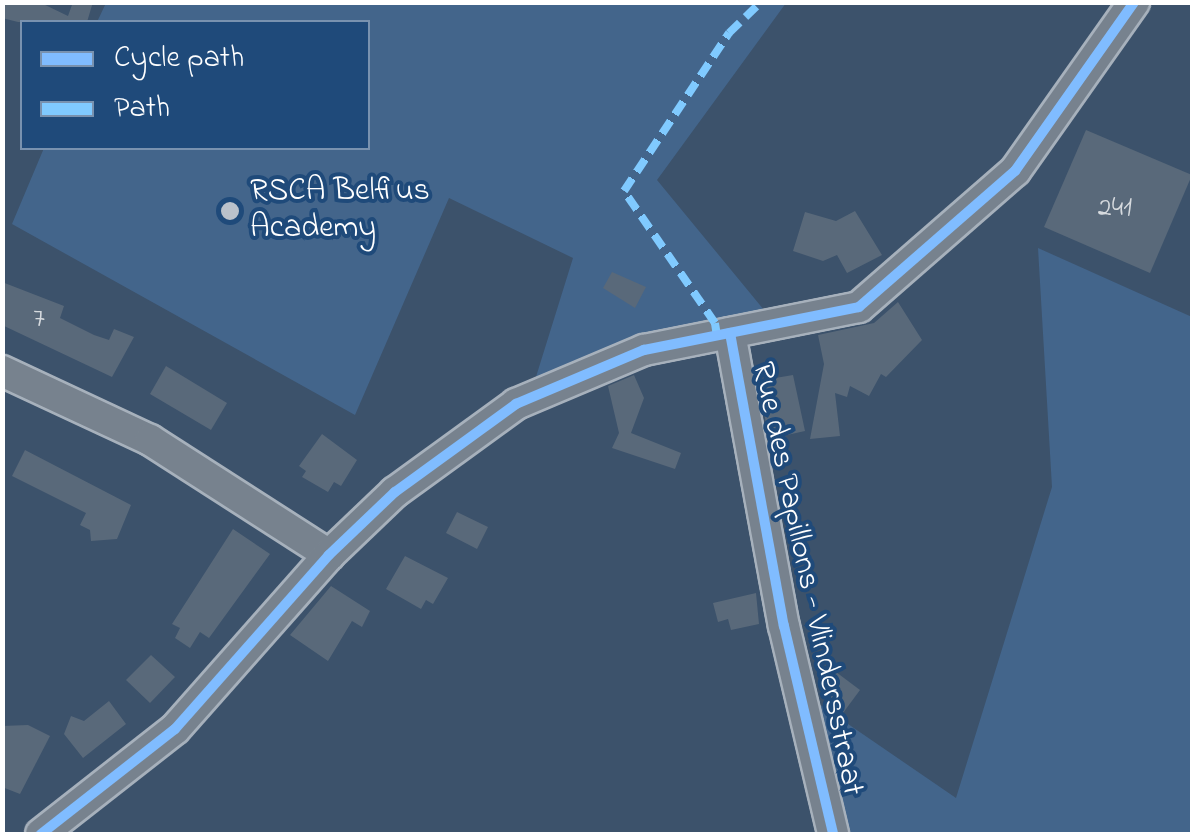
<!DOCTYPE html>
<style>
body{margin:0}
#map{position:relative;width:1195px;height:837px;overflow:hidden;background:#3c526b;font-family:"Indie Flower",sans-serif}
div>[style]{position:absolute}
.green>*{inset:0;background:#43658b}
.building>*{inset:0;background:#59697a}
.roads{filter:drop-shadow(2px 0 #a7b1bc) drop-shadow(-2px 0 #a7b1bc) drop-shadow(0 2px #a7b1bc) drop-shadow(0 -2px #a7b1bc)}
.minor>*{height:30px;margin:-15px;padding:0 15px;transform-origin:15px;border-radius:15px;background:#77828e}
.quiet>*{height:8px;margin-top:-4px;transform-origin:0;background:repeating-linear-gradient(90deg,#80caff 0 15px,transparent 0 23px)}
.cycleway>*{height:10px;margin:-5px;padding:0 5px;transform-origin:5px;border-radius:5px;background:#80bcff}
.dots>*{width:28px;height:28px;translate:-50% -50%;box-sizing:border-box;border:5px solid #1f4a7a;border-radius:50%}
span{translate:-50% -50%;white-space:nowrap;text-align:center;line-height:1.15;-webkit-text-stroke:8px #1f4a7a;paint-order:stroke}
.number-label{font-size:28px;color:#d6dade}
.number-label span{-webkit-text-stroke-width:0}
.poi-label{font-size:32px;color:#fff}
.left{translate:0 -50%;text-align:left}
.street-label{font-size:32px;color:#fff}
.frame{position:absolute;inset:0;border:5px solid #fff;pointer-events:none}
.legend{position:absolute;left:20px;top:20px;width:350px;height:130px;box-sizing:border-box;background:#1f4a7a;border:2px solid #7992af;margin:0;padding:12px 18px;list-style:none;font-size:30px;color:#fff}
.legend li{display:flex;align-items:center;gap:20px;height:50px}
.legend b{width:50px;border:2px solid #7992af}
</style>
<div id="map">
<div class="green">
<div style="clip-path:polygon(106px 3px,786px 3px,657px 180px,764px 310px,616px 350px,535px 380px,573px 258px,449px 198px,355px 415px,12px 224px,44px 148px,368px 148px,368px 22px,97px 22px)"></div>
<div style="clip-path:polygon(1038px 248px,1192px 317px,1192px 834px,848px 834px,813px 700px,956px 798px,1052px 487px)"></div>
</div>
<div class="building">
<div style="clip-path:polygon(2px 2px,39px 2px,68px 16px,73px 2px,93px 2px,87px 22px,18px 22px,2px 18px)"></div>
<div style="clip-path:polygon(1086px 130px,1192px 175px,1150px 273px,1044px 227px)"></div>
<div style="clip-path:polygon(855px 211px,882px 255px,847px 273px,837px 255px,823px 261px,793px 251px,805px 212px,836px 221px)"></div>
<div style="clip-path:polygon(612px 272px,646px 287px,635px 308px,603px 288px)"></div>
<div style="clip-path:polygon(2px 282px,64px 306px,60px 318px,94px 335px,109px 340px,114px 329px,134px 337px,112px 377px,2px 325px)"></div>
<div style="clip-path:polygon(898px 302px,922px 340px,886px 377px,881px 374px,869px 396px,850px 386px,847px 397px,835px 393px,840px 436px,810px 439px,824px 364px,818px 335px,874px 323px)"></div>
<div style="clip-path:polygon(166px 366px,227px 403px,211px 430px,150px 394px)"></div>
<div style="clip-path:polygon(634px 375px,644px 398px,631px 433px,681px 453px,675px 469px,612px 448px,619px 433px,608px 386px)"></div>
<div style="clip-path:polygon(793px 375px,805px 431px,769px 439px,758px 381px)"></div>
<div style="clip-path:polygon(322px 434px,357px 460px,341px 486px,334px 482px,328px 492px,302px 477px,306px 471px,299px 466px)"></div>
<div style="clip-path:polygon(25px 450px,131px 505px,117px 539px,91px 541px,90px 530px,80px 525px,86px 513px,12px 476px)"></div>
<div style="clip-path:polygon(457px 512px,488px 527px,477px 549px,446px 533px)"></div>
<div style="clip-path:polygon(233px 529px,270px 554px,209px 638px,200px 632px,190px 648px,175px 638px,180px 628px,172px 624px)"></div>
<div style="clip-path:polygon(405px 556px,448px 578px,433px 604px,426px 600px,421px 609px,386px 589px)"></div>
<div style="clip-path:polygon(331px 586px,370px 611px,362px 627px,352px 621px,328px 661px,290px 635px)"></div>
<div style="clip-path:polygon(756px 593px,759px 624px,731px 630px,728px 619px,718px 622px,713px 603px)"></div>
<div style="clip-path:polygon(151px 655px,175px 677px,150px 703px,126px 680px)"></div>
<div style="clip-path:polygon(836px 672px,860px 690px,843px 713px,820px 694px)"></div>
<div style="clip-path:polygon(109px 701px,126px 724px,83px 758px,64px 734px,71px 716px,84px 721px)"></div>
<div style="clip-path:polygon(28px 725px,50px 736px,20px 794px,2px 787px,2px 726px)"></div>
</div>
<div class="roads">
<div class="minor">
<div style="left:730px;top:333px;width:298px;rotate:79.6deg"></div>
<div style="left:784px;top:626px;width:214px;rotate:76.7deg"></div>
<div style="left:2px;top:371px;width:163px;rotate:25deg"></div>
<div style="left:150px;top:440px;width:213px;rotate:32.7deg"></div>
<div style="left:41px;top:834px;width:170px;rotate:-38.1deg"></div>
<div style="left:175px;top:729px;width:232px;rotate:-48.5deg"></div>
<div style="left:329px;top:555px;width:91px;rotate:-43.7deg"></div>
<div style="left:395px;top:492px;width:150px;rotate:-36deg"></div>
<div style="left:516px;top:404px;width:139px;rotate:-22.9deg"></div>
<div style="left:644px;top:350px;width:219px;rotate:-11.3deg"></div>
<div style="left:859px;top:307px;width:207px;rotate:-41.1deg"></div>
<div style="left:1015px;top:171px;width:207px;rotate:-54.8deg"></div>
</div>
</div>
<div class="quiet">
<div style="left:717px;top:336px;width:13px;rotate:-99deg"></div>
<div style="left:715px;top:323px;width:160px;rotate:-124.6deg"></div>
<div style="left:624px;top:191px;width:190px;rotate:-56.4deg"></div>
<div style="left:729px;top:33px;width:45px;rotate:-44.1deg"></div>
</div>
<div class="cycleway">
<div style="left:730px;top:333px;width:298px;rotate:79.6deg"></div>
<div style="left:784px;top:626px;width:214px;rotate:76.7deg"></div>
<div style="left:41px;top:834px;width:170px;rotate:-38.1deg"></div>
<div style="left:175px;top:729px;width:232px;rotate:-48.5deg"></div>
<div style="left:329px;top:555px;width:91px;rotate:-43.7deg"></div>
<div style="left:395px;top:492px;width:150px;rotate:-36deg"></div>
<div style="left:516px;top:404px;width:139px;rotate:-22.9deg"></div>
<div style="left:644px;top:350px;width:219px;rotate:-11.3deg"></div>
<div style="left:859px;top:307px;width:207px;rotate:-41.1deg"></div>
<div style="left:1015px;top:171px;width:207px;rotate:-54.8deg"></div>
</div>
<div class="dots">
<div style="left:230px;top:211px;background:#bbc2cb"></div>
</div>
<div class="number-label">
<span style="left:1115px;top:209px">241</span>
<span style="left:39px;top:320px">7</span>
</div>
<div class="poi-label">
<span class="left" style="left:250px;top:211px">RSCA Belfius<br>Academy</span>
</div>
<div class="street-label">
<span style="left:806px;top:579px;rotate:78deg">Rue des Papillons - Vlindersstraat</span>
</div>
<div class="frame"></div>
<ul class="legend">
<li><b style="height:12px;background:#80bcff"></b>Cycle path</li>
<li><b style="height:12px;background:#80caff"></b>Path</li>
</ul>
</div>
